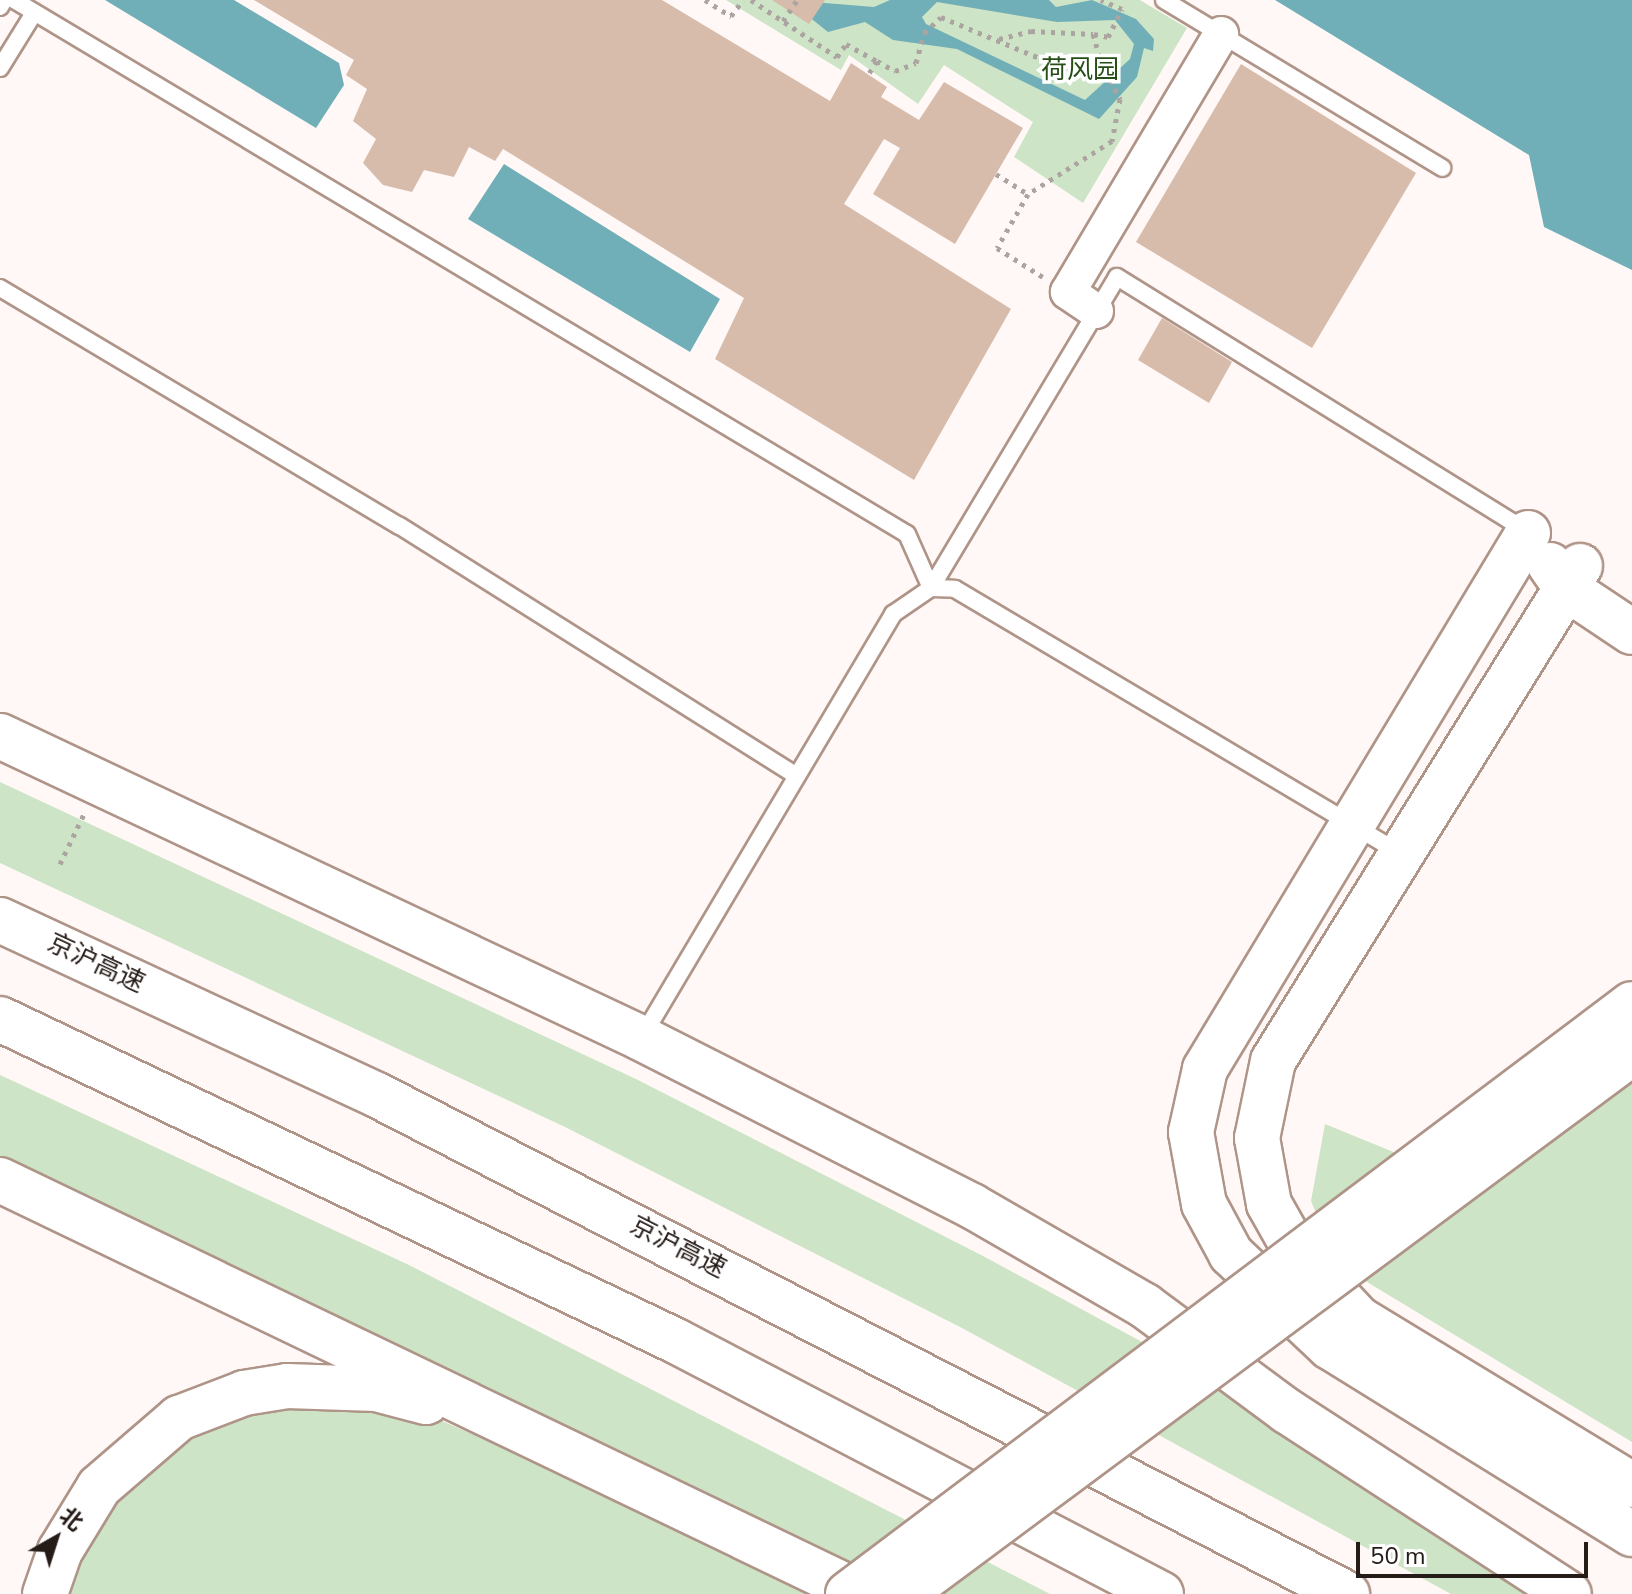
<!DOCTYPE html>
<meta charset="utf-8">
<style>
body{margin:0}
#map{position:relative;width:1632px;height:1594px;overflow:hidden;background:#fff8f6;font-family:"Nunito Sans","Noto Sans SC",sans-serif}
div>[style]{position:absolute}
.green>*{inset:0;background:#cde4c6}
.water>*{inset:0;background:#70afb8}
.building>*{inset:0;background:#d7bcac}
.path>*{height:5px;margin-top:-2.5px;transform-origin:0;background:repeating-linear-gradient(90deg,#aca4a1 0 4px,transparent 0 10px)}
.roads{filter:drop-shadow(2px 0 #af9488) drop-shadow(-2px 0 #af9488) drop-shadow(0 2px #af9488) drop-shadow(0 -2px #af9488)}
.lane>*{height:16px;margin:-8px;padding:0 8px;transform-origin:8px;border-radius:8px;background:#fff}
.street>*{height:34px;margin:-17px;padding:0 17px;transform-origin:17px;border-radius:17px;background:#fff}
.highway>*{height:44px;margin:-22px;padding:0 22px;transform-origin:22px;border-radius:22px;background:#fff}
.bridges{filter:drop-shadow(2px 0 #af9488) drop-shadow(-2px 0 #af9488) drop-shadow(0 2px #af9488) drop-shadow(0 -2px #af9488)}
.highway-bridge>*{height:44px;margin:-22px;padding:0 22px;transform-origin:22px;border-radius:22px;background:#fff}
span{translate:-50% -50%;white-space:nowrap;text-align:center;line-height:1.15;-webkit-text-stroke:7px #fff;paint-order:stroke}
.park-label{font-size:26px;color:#264e16}
.street-label{font-size:26px;color:#251b17}
.north{position:absolute;left:16px;top:1498px;width:80px;height:80px;-webkit-text-stroke:6px #fff;paint-order:stroke;rotate:39deg;font-size:22px;font-weight:700;line-height:32px;text-align:center;color:#251b17}
.north::after{content:'';display:block;margin:auto;width:28px;height:36px;background:#251b17;clip-path:polygon(50% 0,100% 100%,50% 72%,0 100%)}
.scale{position:absolute;left:1356px;top:1542px;width:232px;height:36px;box-sizing:border-box;border:4px solid #251b17;border-top:0;padding-left:10px;font-size:24px;line-height:28px;white-space:nowrap;color:#251b17;-webkit-text-stroke:6px #fff;paint-order:stroke}
</style>
<div id="map">
<div class="green">
<div style="clip-path:polygon(726px 0,1140px 0,1187px 28px,1083px 203px,1014px 157px,1033px 122px,944px 65px,918px 104px,849px 55px,841px 70px)"></div>
<div style="clip-path:polygon(0 782px,636px 1079px,983px 1256px,1218px 1383px,1552px 1594px,1451px 1594px,962px 1328px,565px 1127px,0 863px)"></div>
<div style="clip-path:polygon(1632px 1073px,1632px 1442px,1362px 1279px,1328px 1243px,1311px 1201px,1325px 1124px,1474px 1185px)"></div>
<div style="clip-path:polygon(0 1075px,409px 1265px,1050px 1594px,887px 1594px,0 1163px)"></div>
<div style="clip-path:polygon(266px 1402px,428px 1415px,844px 1594px,69px 1594px,79px 1553px,115px 1492px,181px 1431px)"></div>
</div>
<div class="water">
<div style="clip-path:polygon(105px 0,234px 0,339px 63px,344px 85px,316px 128px)"></div>
<div style="clip-path:polygon(evenodd,788px 0,874px 7px,890px 0,1049px 0,1056px 7px,1092px 0,1136px 19px,1154px 39px,1153px 51px,1144px 48px,1137px 77px,1099px 119px,957px 49px,893px 40px,865px 22px,828px 32px,788px 0,937px 2px,1057px 22px,1115px 20px,1134px 44px,1130px 59px,1085px 100px,926px 24px,922px 17px,937px 2px)"></div>
<div style="clip-path:polygon(1275px 0,1632px 0,1632px 270px,1544px 227px,1529px 155px)"></div>
<div style="clip-path:polygon(504px 164px,720px 299px,690px 352px,468px 219px)"></div>
</div>
<div class="building">
<div style="clip-path:polygon(254px 0,662px 0,830px 101px,851px 63px,887px 87px,881px 97px,919px 120px,944px 82px,1023px 128px,955px 244px,873px 194px,900px 148px,884px 139px,844px 204px,1011px 309px,914px 480px,715px 359px,744px 298px,503px 149px,495px 161px,469px 147px,454px 177px,424px 170px,412px 192px,383px 185px,363px 163px,376px 139px,353px 121px,367px 89px,346px 75px,354px 60px)"></div>
<div style="clip-path:polygon(772px 0,825px 0,809px 24px)"></div>
<div style="clip-path:polygon(1241px 64px,1416px 173px,1312px 348px,1136px 242px)"></div>
<div style="clip-path:polygon(1162px 318px,1232px 362px,1209px 403px,1138px 360px)"></div>
</div>
<div class="path">
<div style="left:705px;top:0;width:31px;rotate:32deg"></div>
<div style="left:731px;top:16px;width:20px;rotate:-53deg"></div>
<div style="left:751px;top:0;width:103px;rotate:33.5deg"></div>
<div style="left:837px;top:57px;width:16px;rotate:-55deg"></div>
<div style="left:846px;top:44px;width:35px;rotate:29deg"></div>
<div style="left:877px;top:61px;width:17px;rotate:123deg"></div>
<div style="left:783px;top:21px;width:25px;rotate:-56deg"></div>
<div style="left:1094px;top:34px;width:14px;rotate:12deg"></div>
<div style="left:1108px;top:37px;width:31px;rotate:-63deg"></div>
<div style="left:1122px;top:9px;width:23px;rotate:-157deg"></div>
<div style="left:999px;top:39px;width:33px;rotate:-14deg"></div>
<div style="left:1031px;top:31px;width:62px;rotate:2.8deg"></div>
<div style="left:1093px;top:34px;width:29px;rotate:74deg"></div>
<div style="left:877px;top:61px;width:21px;rotate:29deg"></div>
<div style="left:895px;top:71px;width:22px;rotate:-21deg"></div>
<div style="left:916px;top:63px;width:31px;rotate:-75deg"></div>
<div style="left:924px;top:33px;width:23px;rotate:-43deg"></div>
<div style="left:941px;top:17px;width:135px;rotate:22.6deg"></div>
<div style="left:1066px;top:69px;width:36px;rotate:-11deg"></div>
<div style="left:1101px;top:62px;width:42px;rotate:62.8deg"></div>
<div style="left:1120px;top:99px;width:43px;rotate:100.8deg"></div>
<div style="left:1112px;top:141px;width:99px;rotate:147.8deg"></div>
<div style="left:1028px;top:194px;width:62px;rotate:119.9deg"></div>
<div style="left:997px;top:248px;width:54px;rotate:32.2deg"></div>
<div style="left:996px;top:174px;width:38px;rotate:32deg"></div>
<div style="left:60px;top:864px;width:55px;rotate:-64.4deg"></div>
</div>
<div class="roads">
<div class="lane">
<div style="left:14px;top:0;width:1040px;rotate:30.88deg"></div>
<div style="left:907px;top:534px;width:59px;rotate:66deg"></div>
<div style="left:1164px;top:0;width:325px;rotate:31.1deg"></div>
<div style="left:0;top:7px;width:8px;rotate:-60deg"></div>
<div style="left:0;top:68px;width:65px;rotate:-58.3deg"></div>
<div style="left:0;top:288px;width:465px;rotate:30.8deg"></div>
<div style="left:400px;top:526px;width:468px;rotate:32.2deg"></div>
<div style="left:931px;top:588px;width:362px;rotate:-59.1deg"></div>
<div style="left:1117px;top:277px;width:484px;rotate:31.8deg"></div>
<div style="left:642px;top:1037px;width:492px;rotate:-59.3deg"></div>
<div style="left:893px;top:614px;width:46px;rotate:-34.4deg"></div>
<div style="left:931px;top:588px;width:24px;rotate:2deg"></div>
<div style="left:955px;top:589px;width:517px;rotate:30.68deg"></div>
</div>
<div class="street">
<div style="left:1096px;top:311px;width:34px;rotate:-146deg"></div>
<div style="left:1068px;top:292px;width:300px;rotate:-59.3deg"></div>
</div>
<div class="highway">
<div style="left:1528px;top:533px;width:626px;rotate:121.07deg"></div>
<div style="left:1205px;top:1069px;width:65px;rotate:102.5deg"></div>
<div style="left:1191px;top:1132px;width:73px;rotate:79.8deg"></div>
<div style="left:1204px;top:1204px;width:57px;rotate:61.6deg"></div>
<div style="left:1231px;top:1254px;width:136px;rotate:43.2deg"></div>
<div style="left:1330px;top:1347px;width:355px;rotate:31.8deg"></div>
<div style="left:1550px;top:565px;width:28px;rotate:55deg"></div>
<div style="left:1566px;top:588px;width:79px;rotate:33.7deg"></div>
<div style="left:1580px;top:566px;width:582px;rotate:121.81deg"></div>
<div style="left:1273px;top:1061px;width:79px;rotate:101.7deg"></div>
<div style="left:1257px;top:1138px;width:67px;rotate:79.7deg"></div>
<div style="left:1269px;top:1204px;width:55px;rotate:60.6deg"></div>
<div style="left:1296px;top:1252px;width:92px;rotate:46.8deg"></div>
<div style="left:1359px;top:1319px;width:320px;rotate:31.3deg"></div>
<div style="left:0;top:736px;width:709px;rotate:25.23deg"></div>
<div style="left:641px;top:1038px;width:371px;rotate:26.9deg"></div>
<div style="left:972px;top:1206px;width:200px;rotate:30deg"></div>
<div style="left:1145px;top:1306px;width:177px;rotate:36.5deg"></div>
<div style="left:1287px;top:1411px;width:336px;rotate:33deg"></div>
<div style="left:0;top:920px;width:416px;rotate:24.9deg"></div>
<div style="left:377px;top:1095px;width:1091px;rotate:27.22deg"></div>
<div style="left:0;top:1019px;width:749px;rotate:25.47deg"></div>
<div style="left:676px;top:1341px;width:547px;rotate:27.55deg"></div>
<div style="left:0;top:1180px;width:956px;rotate:25.65deg"></div>
<div style="left:45px;top:1594px;width:46px;rotate:-70.8deg"></div>
<div style="left:60px;top:1551px;width:75px;rotate:-58.6deg"></div>
<div style="left:99px;top:1487px;width:106px;rotate:-40.8deg"></div>
<div style="left:179px;top:1418px;width:70px;rotate:-21deg"></div>
<div style="left:244px;top:1393px;width:44px;rotate:-9.2deg"></div>
<div style="left:287px;top:1386px;width:89px;rotate:1.9deg"></div>
<div style="left:376px;top:1389px;width:52px;rotate:14.6deg"></div>
</div>
</div>
<div class="bridges">
<div class="highway-bridge">
<div style="left:848px;top:1594px;width:981px;rotate:-36.96deg"></div>
<div style="left:903px;top:1594px;width:908px;rotate:-36.58deg"></div>
</div>
</div>
<div class="park-label">
<span style="left:1080px;top:70px">荷风园</span>
</div>
<div class="street-label">
<span style="left:96px;top:963px;rotate:25deg">京沪高速</span>
<span style="left:678px;top:1247px;rotate:27deg">京沪高速</span>
</div>
<div class="north">北</div>
<div class="scale">50 m</div>
</div>
